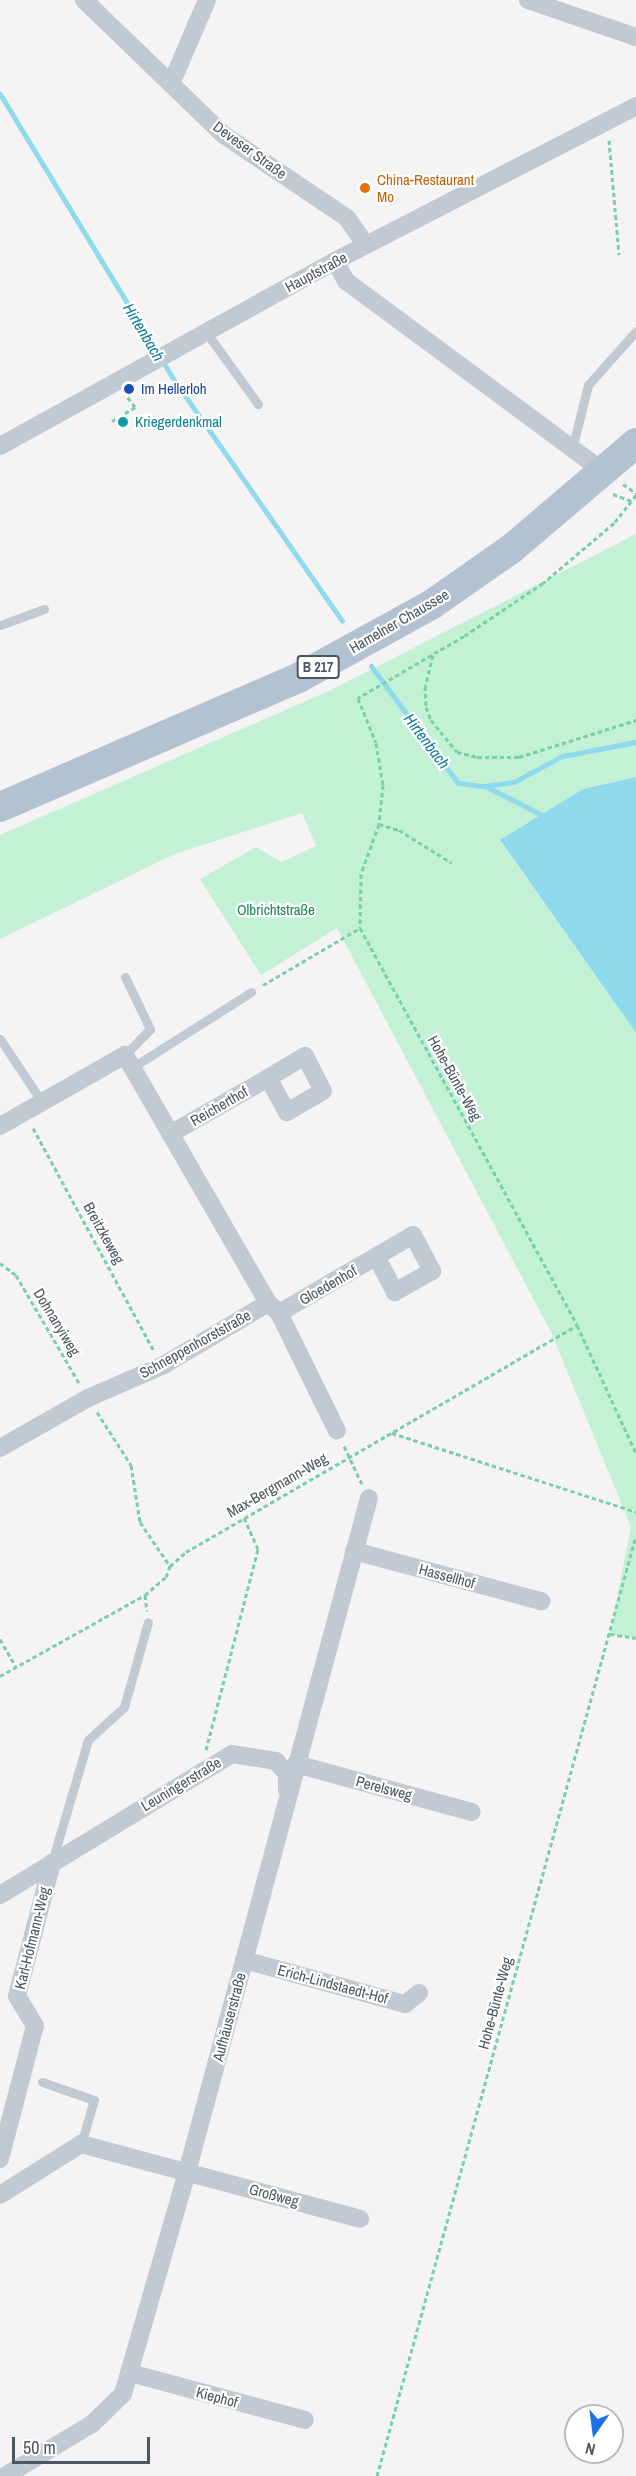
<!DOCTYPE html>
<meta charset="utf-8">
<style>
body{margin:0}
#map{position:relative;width:636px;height:2476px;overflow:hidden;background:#f5f3f3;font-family:"Archivo Narrow",sans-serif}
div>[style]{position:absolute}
.green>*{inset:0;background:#c3f1d5}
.water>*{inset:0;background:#90daee}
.stream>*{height:5px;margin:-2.5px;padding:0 2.5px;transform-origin:2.5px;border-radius:2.5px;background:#90daee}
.path>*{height:3px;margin-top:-1.5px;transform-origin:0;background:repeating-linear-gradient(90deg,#7ad0a6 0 4.5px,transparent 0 7.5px)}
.lane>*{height:9px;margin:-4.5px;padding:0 4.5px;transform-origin:4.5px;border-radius:4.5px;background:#c1cad2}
.street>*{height:18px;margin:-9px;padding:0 9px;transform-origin:9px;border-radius:9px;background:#c1cad2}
.primary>*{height:30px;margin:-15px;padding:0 15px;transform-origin:15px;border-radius:15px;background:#b3c2d1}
.dots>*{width:16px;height:16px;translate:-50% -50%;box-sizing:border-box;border:3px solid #fff;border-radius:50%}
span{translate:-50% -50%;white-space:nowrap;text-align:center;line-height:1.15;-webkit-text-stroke:4.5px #fff;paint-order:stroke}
.shield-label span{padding:2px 4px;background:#fff;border:2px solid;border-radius:4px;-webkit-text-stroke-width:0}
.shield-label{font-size:14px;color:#4a5661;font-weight:700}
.street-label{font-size:15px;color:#4a5661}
.food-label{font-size:15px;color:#c56008}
.left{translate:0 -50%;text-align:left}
.transit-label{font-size:15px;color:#164399}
.culture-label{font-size:15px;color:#0d838f}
.park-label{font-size:15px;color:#17864f}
.water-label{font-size:16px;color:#0c7c9b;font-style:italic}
.north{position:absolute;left:564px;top:2404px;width:60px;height:60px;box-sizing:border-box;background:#fff;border:2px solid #b7bbc0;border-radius:50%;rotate:194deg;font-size:16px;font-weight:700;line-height:24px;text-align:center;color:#4a5661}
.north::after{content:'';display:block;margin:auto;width:21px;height:27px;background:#1a73e8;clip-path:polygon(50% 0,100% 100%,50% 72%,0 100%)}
.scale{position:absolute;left:12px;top:2437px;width:138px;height:27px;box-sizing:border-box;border:3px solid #4a5661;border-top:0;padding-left:8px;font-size:18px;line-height:21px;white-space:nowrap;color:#4a5661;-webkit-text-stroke:4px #fff;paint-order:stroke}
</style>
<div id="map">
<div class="green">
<div style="clip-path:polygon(636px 534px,636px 777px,583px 789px,500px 841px,636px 1033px,636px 1638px,610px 1634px,631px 1527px,552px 1334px,337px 928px,261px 975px,200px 879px,256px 847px,281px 862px,316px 846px,302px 813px,175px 854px,0 939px,0 835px,331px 690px)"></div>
</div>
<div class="water">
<div style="clip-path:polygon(636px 777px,636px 1033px,500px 840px,583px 789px)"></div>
</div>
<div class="stream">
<div style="left:0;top:94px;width:331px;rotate:58.7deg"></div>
<div style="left:172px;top:377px;width:297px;rotate:55.1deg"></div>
<div style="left:371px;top:666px;width:146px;rotate:53.4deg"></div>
<div style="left:458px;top:783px;width:26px;rotate:7deg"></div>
<div style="left:484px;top:786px;width:30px;rotate:-8deg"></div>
<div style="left:514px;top:782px;width:55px;rotate:-28.4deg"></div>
<div style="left:562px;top:756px;width:75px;rotate:-10.7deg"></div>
<div style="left:485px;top:786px;width:68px;rotate:26.9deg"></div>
</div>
<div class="path">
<div style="left:609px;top:140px;width:115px;rotate:85deg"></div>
<div style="left:112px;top:421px;width:27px;rotate:-31deg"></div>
<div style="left:135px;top:407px;width:15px;rotate:-127deg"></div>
<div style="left:623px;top:484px;width:16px;rotate:35deg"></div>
<div style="left:613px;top:494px;width:22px;rotate:21deg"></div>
<div style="left:636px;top:495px;width:36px;rotate:128deg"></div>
<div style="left:614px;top:523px;width:93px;rotate:139.8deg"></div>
<div style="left:543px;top:583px;width:95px;rotate:146.1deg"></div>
<div style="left:464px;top:636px;width:123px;rotate:149.7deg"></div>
<div style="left:358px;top:698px;width:48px;rotate:68.2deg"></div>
<div style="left:376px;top:743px;width:43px;rotate:80.5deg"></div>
<div style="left:383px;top:785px;width:39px;rotate:96deg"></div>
<div style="left:379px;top:824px;width:53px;rotate:109.8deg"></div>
<div style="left:361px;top:874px;width:54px;rotate:91.1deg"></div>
<div style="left:360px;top:928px;width:452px;rotate:61.3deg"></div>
<div style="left:577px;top:1325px;width:141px;rotate:65.3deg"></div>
<div style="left:433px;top:655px;width:32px;rotate:104deg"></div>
<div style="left:425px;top:686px;width:21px;rotate:87deg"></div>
<div style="left:426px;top:707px;width:14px;rotate:69deg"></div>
<div style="left:431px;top:720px;width:41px;rotate:50.9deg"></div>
<div style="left:457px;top:752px;width:21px;rotate:14deg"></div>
<div style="left:477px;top:757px;width:42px"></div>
<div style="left:519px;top:757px;width:123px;rotate:-17.5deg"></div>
<div style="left:379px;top:824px;width:21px;rotate:17deg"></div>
<div style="left:399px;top:830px;width:62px;rotate:31.9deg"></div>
<div style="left:263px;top:985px;width:113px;rotate:-30.4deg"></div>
<div style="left:33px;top:1128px;width:254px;rotate:61.5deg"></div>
<div style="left:0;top:1263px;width:20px;rotate:37deg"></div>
<div style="left:16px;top:1275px;width:125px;rotate:59.7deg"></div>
<div style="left:97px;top:1412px;width:63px;rotate:57.3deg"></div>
<div style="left:131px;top:1465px;width:58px;rotate:81deg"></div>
<div style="left:140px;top:1522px;width:53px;rotate:55.7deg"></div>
<div style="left:392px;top:1433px;width:256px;rotate:17.9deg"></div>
<div style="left:344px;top:1446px;width:42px;rotate:64.7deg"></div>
<div style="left:145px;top:1595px;width:16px;rotate:83deg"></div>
<div style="left:610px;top:1634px;width:26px;rotate:9deg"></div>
<div style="left:0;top:1639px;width:32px;rotate:60deg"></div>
<div style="left:0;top:1676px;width:166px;rotate:-29.2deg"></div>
<div style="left:145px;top:1595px;width:28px;rotate:-41deg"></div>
<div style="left:166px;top:1577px;width:12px;rotate:-70deg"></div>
<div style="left:170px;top:1566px;width:21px;rotate:-41deg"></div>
<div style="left:186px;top:1552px;width:452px;rotate:-30.1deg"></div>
<div style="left:206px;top:1750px;width:208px;rotate:-75.5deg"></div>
<div style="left:258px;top:1549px;width:34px;rotate:-114deg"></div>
<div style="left:377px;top:2476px;width:975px;rotate:-74.6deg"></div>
</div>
<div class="lane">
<div style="left:206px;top:332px;width:89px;rotate:54.2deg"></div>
<div style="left:573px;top:445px;width:62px;rotate:-76deg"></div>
<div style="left:588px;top:385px;width:72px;rotate:-48.4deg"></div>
<div style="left:0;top:625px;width:47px;rotate:-20deg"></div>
<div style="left:125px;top:977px;width:58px;rotate:64.3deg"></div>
<div style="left:150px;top:1029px;width:36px;rotate:134deg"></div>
<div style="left:0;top:1039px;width:76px;rotate:56.3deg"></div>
<div style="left:133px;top:1067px;width:140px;rotate:-32.4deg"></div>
<div style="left:52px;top:1862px;width:127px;rotate:-73.6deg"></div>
<div style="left:88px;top:1740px;width:49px;rotate:-42.5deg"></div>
<div style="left:124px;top:1707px;width:88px;rotate:-74.2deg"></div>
<div style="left:42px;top:2082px;width:55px;rotate:19.1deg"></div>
<div style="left:94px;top:2100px;width:46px;rotate:106.5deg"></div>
</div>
<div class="street">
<div style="left:84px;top:0;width:194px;rotate:44deg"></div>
<div style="left:224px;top:135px;width:148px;rotate:34deg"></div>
<div style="left:347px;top:218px;width:33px;rotate:55deg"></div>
<div style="left:528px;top:0;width:114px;rotate:18.9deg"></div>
<div style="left:171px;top:84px;width:91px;rotate:-66.8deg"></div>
<div style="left:335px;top:261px;width:23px;rotate:61deg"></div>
<div style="left:346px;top:281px;width:321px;rotate:36.5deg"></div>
<div style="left:0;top:446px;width:383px;rotate:-28.9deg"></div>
<div style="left:335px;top:261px;width:339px;rotate:-27.2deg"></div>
<div style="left:0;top:1126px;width:144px;rotate:-29.6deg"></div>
<div style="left:125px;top:1055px;width:286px;rotate:60deg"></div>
<div style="left:268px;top:1303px;width:15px;rotate:42deg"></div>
<div style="left:279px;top:1313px;width:131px;rotate:63.8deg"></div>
<div style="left:170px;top:1134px;width:113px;rotate:-29.7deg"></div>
<div style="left:268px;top:1078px;width:43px;rotate:-30.7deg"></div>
<div style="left:305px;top:1056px;width:39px;rotate:63deg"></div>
<div style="left:323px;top:1091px;width:42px;rotate:149.7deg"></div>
<div style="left:287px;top:1112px;width:39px;rotate:-119deg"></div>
<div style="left:279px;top:1313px;width:155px;rotate:-30.2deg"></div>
<div style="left:413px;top:1235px;width:41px;rotate:62.2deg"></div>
<div style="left:432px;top:1271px;width:43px;rotate:150.4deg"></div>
<div style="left:395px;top:1292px;width:40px;rotate:-118deg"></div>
<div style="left:0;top:1448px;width:101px;rotate:-29.6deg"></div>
<div style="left:88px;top:1398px;width:81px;rotate:-23.4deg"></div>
<div style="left:162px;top:1366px;width:123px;rotate:-30.7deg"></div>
<div style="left:354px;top:1551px;width:194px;rotate:15deg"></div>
<div style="left:296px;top:1764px;width:182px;rotate:15.3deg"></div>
<div style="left:0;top:1895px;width:271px;rotate:-31.3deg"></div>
<div style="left:232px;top:1754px;width:45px;rotate:9deg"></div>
<div style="left:276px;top:1761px;width:17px;rotate:50deg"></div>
<div style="left:287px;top:1774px;width:16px;rotate:90deg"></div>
<div style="left:244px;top:1960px;width:167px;rotate:15.3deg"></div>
<div style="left:405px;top:2004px;width:18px;rotate:-38deg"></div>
<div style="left:0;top:2159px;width:138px;rotate:-75.3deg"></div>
<div style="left:35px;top:2026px;width:35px;rotate:-121deg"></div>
<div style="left:17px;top:1996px;width:138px;rotate:-75.3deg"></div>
<div style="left:0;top:2195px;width:96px;rotate:-32.2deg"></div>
<div style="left:81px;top:2144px;width:289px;rotate:15deg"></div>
<div style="left:130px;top:2373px;width:181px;rotate:15deg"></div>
<div style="left:5px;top:2476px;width:101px;rotate:-30.9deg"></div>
<div style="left:92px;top:2424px;width:43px;rotate:-44.1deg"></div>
<div style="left:123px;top:2394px;width:231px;rotate:-73.9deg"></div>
<div style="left:187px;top:2172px;width:698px;rotate:-74.89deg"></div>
</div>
<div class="primary">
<div style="left:0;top:807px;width:327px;rotate:-23.4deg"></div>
<div style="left:300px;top:677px;width:149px;rotate:-28.8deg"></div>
<div style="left:431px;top:605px;width:98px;rotate:-35deg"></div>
<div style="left:511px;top:549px;width:164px;rotate:-40.3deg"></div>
</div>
<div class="dots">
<div style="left:365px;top:188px;background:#e8710a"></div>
<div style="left:129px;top:389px;background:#1a4fb4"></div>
<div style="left:123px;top:422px;background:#0f9aa8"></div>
</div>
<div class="shield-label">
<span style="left:318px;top:667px">B 217</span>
</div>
<div class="street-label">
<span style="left:250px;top:150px;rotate:36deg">Deveser Straße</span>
<span style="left:316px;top:272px;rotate:-28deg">Hauptstraße</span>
<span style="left:399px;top:621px;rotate:-30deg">Hamelner Chaussee</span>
<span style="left:455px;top:1078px;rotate:61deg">Hohe-Bünte-Weg</span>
<span style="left:219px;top:1106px;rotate:-30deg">Reicherthof</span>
<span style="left:104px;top:1233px;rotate:61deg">Breitzkeweg</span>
<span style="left:328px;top:1285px;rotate:-30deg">Gloedenhof</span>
<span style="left:57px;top:1322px;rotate:59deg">Dohnanyiweg</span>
<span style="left:195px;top:1344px;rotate:-29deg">Schneppenhorststraße</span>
<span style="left:277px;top:1485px;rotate:-30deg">Max-Bergmann-Weg</span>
<span style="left:447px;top:1576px;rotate:15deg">Hassellhof</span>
<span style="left:181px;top:1784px;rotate:-31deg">Leuningerstraße</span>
<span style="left:384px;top:1788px;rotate:15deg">Perelsweg</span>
<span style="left:32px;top:1938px;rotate:-76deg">Karl-Hofmann-Weg</span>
<span style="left:333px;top:1984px;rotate:15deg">Erich-Lindstaedt-Hof</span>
<span style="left:495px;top:2003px;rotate:-75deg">Hohe-Bünte-Weg</span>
<span style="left:229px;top:2017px;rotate:-75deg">Aufhäuserstraße</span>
<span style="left:274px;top:2195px;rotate:15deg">Großweg</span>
<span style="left:217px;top:2397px;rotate:15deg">Kiephof</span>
</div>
<div class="food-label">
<span class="left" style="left:377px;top:188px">China-Restaurant<br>Mo</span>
</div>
<div class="transit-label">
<span class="left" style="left:141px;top:389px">Im Hellerloh</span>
</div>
<div class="culture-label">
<span class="left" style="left:135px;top:422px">Kriegerdenkmal</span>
</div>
<div class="park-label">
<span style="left:276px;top:910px">Olbrichtstraße</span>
</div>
<div class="water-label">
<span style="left:144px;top:332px;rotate:59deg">Hirtenbach</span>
<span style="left:427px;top:741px;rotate:53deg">Hirtenbach</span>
</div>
<div class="north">N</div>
<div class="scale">50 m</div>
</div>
